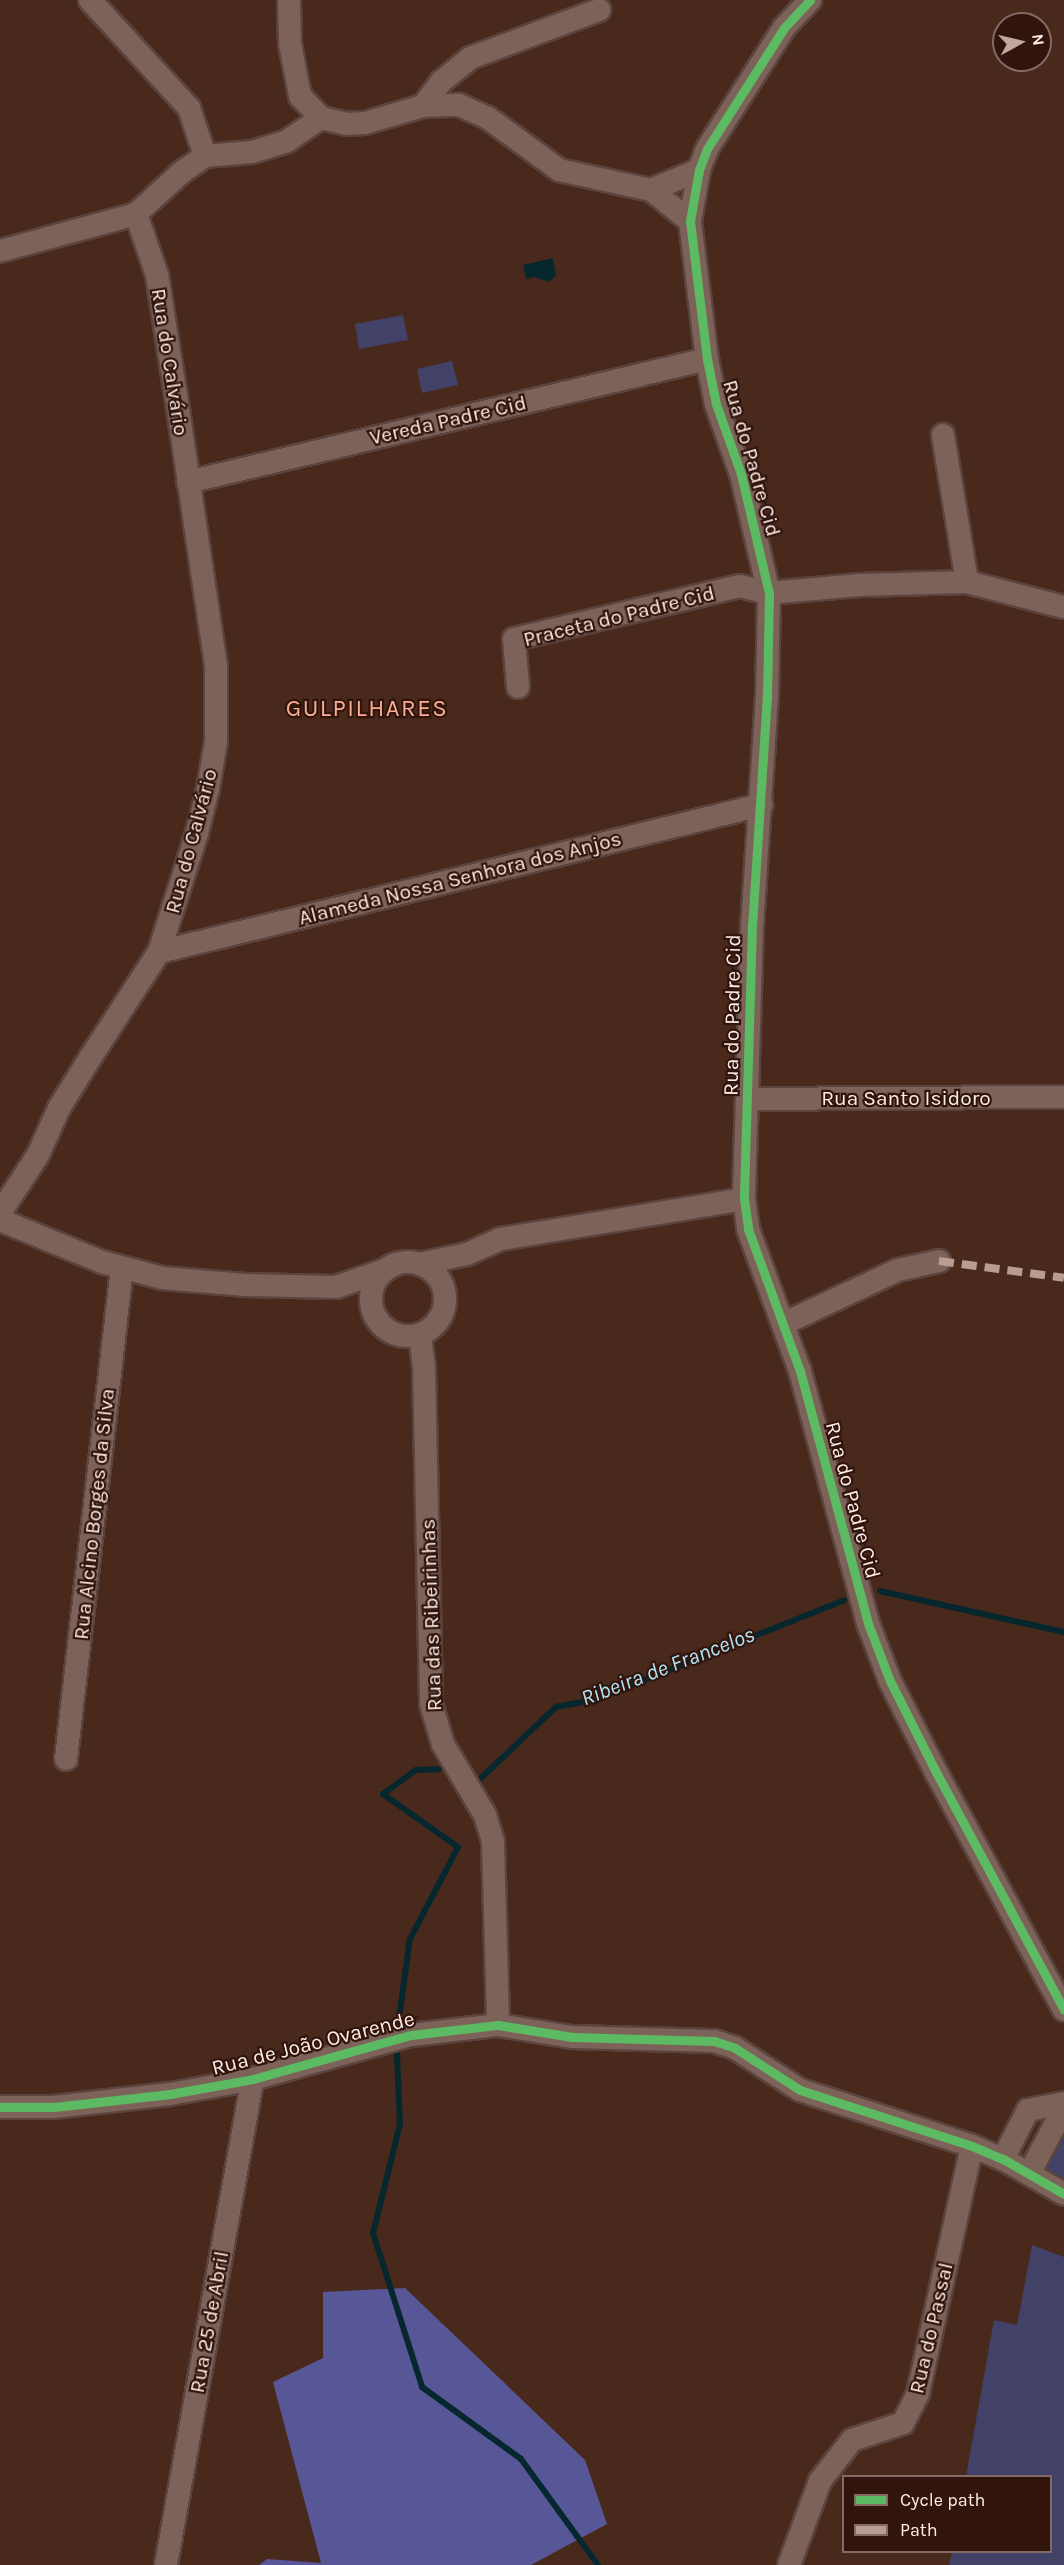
<!DOCTYPE html>
<meta charset="utf-8">
<style>
body{margin:0}
#map{position:relative;width:1064px;height:2565px;overflow:hidden;background:#4a291d;font-family:Karla,sans-serif}
div>[style]{position:absolute}
.green>*{inset:0;background:#424167}
.forest>*{inset:0;background:#575797}
.water>*{inset:0;background:#07272f}
.stream>*{height:6px;margin:-3px;padding:0 3px;transform-origin:3px;border-radius:3px;background:#07272f}
.roads{filter:drop-shadow(2px 0 #5b443d) drop-shadow(-2px 0 #5b443d) drop-shadow(0 2px #5b443d) drop-shadow(0 -2px #5b443d)}
.minor>*{height:22px;margin:-11px;padding:0 11px;transform-origin:11px;border-radius:11px;background:#7d6259}
.minor>.ring{margin:-11px;padding:0;box-sizing:content-box;background:none;border:22px solid #7d6259;border-radius:50%}
.quiet>*{height:8px;margin-top:-4px;transform-origin:0;background:repeating-linear-gradient(90deg,#b99d93 0 15px,transparent 0 23px)}
.cycleway>*{height:9px;margin:-4.5px;padding:0 4.5px;transform-origin:4.5px;border-radius:4.5px;background:#5cba63}
span{translate:-50% -50%;white-space:nowrap;text-align:center;line-height:1.15;-webkit-text-stroke:4.5px #31150c;paint-order:stroke}
.street-label{font-size:21px;color:#fdede7}
.water-label{font-size:22px;color:#afe5f5;font-style:italic}
.quarter-label{font-size:24px;color:#f9ad94;letter-spacing:1.5px}
.legend{position:absolute;left:842px;top:2475px;width:210px;height:78px;box-sizing:border-box;background:#31150c;border:2px solid #836b64;margin:0;padding:8px 10px;list-style:none;font-size:18px;color:#fdede7}
.legend li{display:flex;align-items:center;gap:12px;height:30px}
.legend b{width:30px;border:2px solid #836b64}
.north{position:absolute;left:992px;top:12px;width:60px;height:60px;box-sizing:border-box;background:#31150c;border:2px solid #836b64;border-radius:50%;rotate:82deg;font-size:16px;font-weight:700;line-height:24px;text-align:center;color:#fdede7}
.north::after{content:'';display:block;margin:auto;width:21px;height:27px;background:#bea8a0;clip-path:polygon(50% 0,100% 100%,50% 72%,0 100%)}
</style>
<div id="map">
<div class="green">
<div style="clip-path:polygon(403px 315px,408px 340px,359px 349px,355px 324px)"></div>
<div style="clip-path:polygon(452px 361px,458px 385px,422px 393px,417px 369px)"></div>
<div style="clip-path:polygon(1064px 2132px,1064px 2180px,1045px 2170px)"></div>
<div style="clip-path:polygon(1032px 2245px,1064px 2257px,1064px 2565px,949px 2565px,952px 2552px,1050px 2552px,1050px 2476px,966px 2476px,994px 2320px,1017px 2325px)"></div>
</div>
<div class="forest">
<div style="clip-path:polygon(405px 2288px,585px 2460px,607px 2524px,531px 2565px,259px 2565px,267px 2559px,321px 2563px,273px 2382px,323px 2358px,323px 2292px)"></div>
</div>
<div class="water">
<div style="clip-path:polygon(553px 258px,556px 275px,550px 282px,534px 277px,526px 279px,523px 265px)"></div>
</div>
<div class="stream">
<div style="left:880px;top:1591px;width:189px;rotate:12.6deg"></div>
<div style="left:480px;top:1779px;width:105px;rotate:-43.5deg"></div>
<div style="left:556px;top:1707px;width:42px;rotate:-11deg"></div>
<div style="left:597px;top:1699px;width:266px;rotate:-21.8deg"></div>
<div style="left:398px;top:2024px;width:86px;rotate:-82deg"></div>
<div style="left:410px;top:1939px;width:104px;rotate:-62.4deg"></div>
<div style="left:458px;top:1847px;width:92px;rotate:-144.8deg"></div>
<div style="left:383px;top:1794px;width:41px;rotate:-36deg"></div>
<div style="left:416px;top:1770px;width:23px;rotate:-2deg"></div>
<div style="left:397px;top:2053px;width:71px;rotate:87.6deg"></div>
<div style="left:400px;top:2124px;width:112px;rotate:103.9deg"></div>
<div style="left:373px;top:2233px;width:162px;rotate:72.3deg"></div>
<div style="left:422px;top:2387px;width:122px;rotate:36deg"></div>
<div style="left:521px;top:2459px;width:131px;rotate:54deg"></div>
</div>
<div class="roads">
<div class="minor">
<div style="left:90px;top:0;width:147px;rotate:47.5deg"></div>
<div style="left:189px;top:108px;width:51px;rotate:71.6deg"></div>
<div style="left:289px;top:0;width:44px;rotate:88.7deg"></div>
<div style="left:290px;top:44px;width:53px;rotate:79.1deg"></div>
<div style="left:300px;top:96px;width:30px;rotate:46deg"></div>
<div style="left:810px;top:0;width:38px;rotate:133deg"></div>
<div style="left:784px;top:28px;width:143px;rotate:122.5deg"></div>
<div style="left:707px;top:149px;width:22px;rotate:111deg"></div>
<div style="left:699px;top:170px;width:52px;rotate:100deg"></div>
<div style="left:690px;top:221px;width:139px;rotate:83deg"></div>
<div style="left:707px;top:359px;width:46px;rotate:78.7deg"></div>
<div style="left:716px;top:404px;width:74px;rotate:70.3deg"></div>
<div style="left:741px;top:474px;width:122px;rotate:76.8deg"></div>
<div style="left:769px;top:593px;width:102px;rotate:91.1deg"></div>
<div style="left:767px;top:695px;width:230px;rotate:93.7deg"></div>
<div style="left:752px;top:925px;width:274px;rotate:91.7deg"></div>
<div style="left:744px;top:1199px;width:30px;rotate:82deg"></div>
<div style="left:748px;top:1229px;width:151px;rotate:69.9deg"></div>
<div style="left:800px;top:1371px;width:264px;rotate:74.9deg"></div>
<div style="left:869px;top:1626px;width:59px;rotate:69.1deg"></div>
<div style="left:890px;top:1681px;width:102px;rotate:63.2deg"></div>
<div style="left:936px;top:1772px;width:270px;rotate:61.7deg"></div>
<div style="left:423px;top:106px;width:31px;rotate:-53deg"></div>
<div style="left:442px;top:81px;width:36px;rotate:-39deg"></div>
<div style="left:470px;top:58px;width:138px;rotate:-20.4deg"></div>
<div style="left:205px;top:156px;width:47px;rotate:-4.9deg"></div>
<div style="left:252px;top:152px;width:37px;rotate:-17deg"></div>
<div style="left:287px;top:141px;width:41px;rotate:-34.1deg"></div>
<div style="left:321px;top:118px;width:27px;rotate:13deg"></div>
<div style="left:347px;top:124px;width:18px;rotate:-3deg"></div>
<div style="left:365px;top:123px;width:60px;rotate:-16.3deg"></div>
<div style="left:423px;top:106px;width:36px;rotate:-2deg"></div>
<div style="left:459px;top:105px;width:32px;rotate:24deg"></div>
<div style="left:488px;top:118px;width:88px;rotate:36.2deg"></div>
<div style="left:559px;top:170px;width:94px;rotate:12.3deg"></div>
<div style="left:651px;top:190px;width:50px;rotate:38.5deg"></div>
<div style="left:651px;top:190px;width:52px;rotate:-22.6deg"></div>
<div style="left:0;top:251px;width:141px;rotate:-15.2deg"></div>
<div style="left:136px;top:214px;width:62px;rotate:-42.4deg"></div>
<div style="left:182px;top:172px;width:28px;rotate:-35deg"></div>
<div style="left:943px;top:435px;width:149px;rotate:80.7deg"></div>
<div style="left:188px;top:482px;width:533px;rotate:-13.33deg"></div>
<div style="left:518px;top:687px;width:48px;rotate:-94.8deg"></div>
<div style="left:514px;top:639px;width:232px;rotate:-13.2deg"></div>
<div style="left:740px;top:586px;width:30px;rotate:14deg"></div>
<div style="left:769px;top:593px;width:91px;rotate:-5deg"></div>
<div style="left:860px;top:585px;width:107px;rotate:-1.6deg"></div>
<div style="left:967px;top:582px;width:100px;rotate:14.5deg"></div>
<div style="left:159px;top:952px;width:620px;rotate:-13.72deg"></div>
<div style="left:748px;top:1099px;width:316px;rotate:-0.4deg"></div>
<div style="left:0;top:1213px;width:69px;rotate:-56.8deg"></div>
<div style="left:38px;top:1155px;width:51px;rotate:-65.9deg"></div>
<div style="left:59px;top:1108px;width:62px;rotate:-58.1deg"></div>
<div style="left:92px;top:1055px;width:123px;rotate:-57deg"></div>
<div style="left:159px;top:952px;width:125px;rotate:-72.3deg"></div>
<div style="left:197px;top:833px;width:45px;rotate:-76deg"></div>
<div style="left:208px;top:789px;width:49px;rotate:-80.5deg"></div>
<div style="left:216px;top:741px;width:75px;rotate:-90deg"></div>
<div style="left:216px;top:666px;width:273px;rotate:-98.4deg"></div>
<div style="left:176px;top:396px;width:122px;rotate:-98.9deg"></div>
<div style="left:157px;top:275px;width:65px;rotate:-109deg"></div>
<div style="left:0;top:1220px;width:110px;rotate:22.4deg"></div>
<div style="left:102px;top:1262px;width:62px;rotate:14.9deg"></div>
<div style="left:162px;top:1278px;width:84px;rotate:4.8deg"></div>
<div style="left:246px;top:1285px;width:90px;rotate:1.3deg"></div>
<div style="left:336px;top:1287px;width:52px;rotate:-19.1deg"></div>
<div class="ring" style="left:371px;top:1262px;width:52px;height:52px"></div>
<div style="left:419px;top:1264px;width:49px;rotate:-11.8deg"></div>
<div style="left:467px;top:1254px;width:36px;rotate:-24deg"></div>
<div style="left:500px;top:1239px;width:247px;rotate:-9.3deg"></div>
<div style="left:783px;top:1324px;width:127px;rotate:-25.2deg"></div>
<div style="left:898px;top:1270px;width:42px;rotate:-12.4deg"></div>
<div style="left:420px;top:1335px;width:31px;rotate:83deg"></div>
<div style="left:424px;top:1366px;width:338px;rotate:88.8deg"></div>
<div style="left:431px;top:1704px;width:42px;rotate:73.3deg"></div>
<div style="left:443px;top:1744px;width:82px;rotate:59.4deg"></div>
<div style="left:485px;top:1815px;width:28px;rotate:73deg"></div>
<div style="left:493px;top:1842px;width:183px;rotate:88.4deg"></div>
<div style="left:66px;top:1759px;width:493px;rotate:-83.5deg"></div>
<div style="left:0;top:2107px;width:54px"></div>
<div style="left:54px;top:2107px;width:117px;rotate:-6.4deg"></div>
<div style="left:170px;top:2094px;width:84px;rotate:-10.2deg"></div>
<div style="left:253px;top:2079px;width:164px;rotate:-15.6deg"></div>
<div style="left:411px;top:2035px;width:88px;rotate:-6.6deg"></div>
<div style="left:498px;top:2025px;width:75px;rotate:9.2deg"></div>
<div style="left:572px;top:2037px;width:142px;rotate:1.6deg"></div>
<div style="left:714px;top:2041px;width:22px;rotate:18deg"></div>
<div style="left:735px;top:2048px;width:77px;rotate:32.9deg"></div>
<div style="left:800px;top:2090px;width:181px;rotate:18deg"></div>
<div style="left:972px;top:2146px;width:34px;rotate:23deg"></div>
<div style="left:1003px;top:2159px;width:70px;rotate:29.8deg"></div>
<div style="left:1003px;top:2159px;width:55px;rotate:-63deg"></div>
<div style="left:1028px;top:2110px;width:37px;rotate:-11deg"></div>
<div style="left:1029px;top:2174px;width:75px;rotate:-62.1deg"></div>
<div style="left:166px;top:2565px;width:494px;rotate:-79.9deg"></div>
<div style="left:789px;top:2565px;width:90px;rotate:-69.7deg"></div>
<div style="left:820px;top:2481px;width:52px;rotate:-52deg"></div>
<div style="left:852px;top:2440px;width:54px;rotate:-18.4deg"></div>
<div style="left:903px;top:2423px;width:34px;rotate:-63deg"></div>
<div style="left:918px;top:2393px;width:253px;rotate:-77.7deg"></div>
</div>
</div>
<div class="quiet">
<div style="left:939px;top:1261px;width:126px;rotate:7.7deg"></div>
</div>
<div class="cycleway">
<div style="left:810px;top:0;width:38px;rotate:133deg"></div>
<div style="left:784px;top:28px;width:143px;rotate:122.5deg"></div>
<div style="left:707px;top:149px;width:22px;rotate:111deg"></div>
<div style="left:699px;top:170px;width:52px;rotate:100deg"></div>
<div style="left:690px;top:221px;width:139px;rotate:83deg"></div>
<div style="left:707px;top:359px;width:46px;rotate:78.7deg"></div>
<div style="left:716px;top:404px;width:74px;rotate:70.3deg"></div>
<div style="left:741px;top:474px;width:122px;rotate:76.8deg"></div>
<div style="left:769px;top:593px;width:102px;rotate:91.1deg"></div>
<div style="left:767px;top:695px;width:230px;rotate:93.7deg"></div>
<div style="left:752px;top:925px;width:274px;rotate:91.7deg"></div>
<div style="left:744px;top:1199px;width:30px;rotate:82deg"></div>
<div style="left:748px;top:1229px;width:151px;rotate:69.9deg"></div>
<div style="left:800px;top:1371px;width:264px;rotate:74.9deg"></div>
<div style="left:869px;top:1626px;width:59px;rotate:69.1deg"></div>
<div style="left:890px;top:1681px;width:102px;rotate:63.2deg"></div>
<div style="left:936px;top:1772px;width:270px;rotate:61.7deg"></div>
<div style="left:0;top:2107px;width:54px"></div>
<div style="left:54px;top:2107px;width:117px;rotate:-6.4deg"></div>
<div style="left:170px;top:2094px;width:84px;rotate:-10.2deg"></div>
<div style="left:253px;top:2079px;width:164px;rotate:-15.6deg"></div>
<div style="left:411px;top:2035px;width:88px;rotate:-6.6deg"></div>
<div style="left:498px;top:2025px;width:75px;rotate:9.2deg"></div>
<div style="left:572px;top:2037px;width:142px;rotate:1.6deg"></div>
<div style="left:714px;top:2041px;width:22px;rotate:18deg"></div>
<div style="left:735px;top:2048px;width:77px;rotate:32.9deg"></div>
<div style="left:800px;top:2090px;width:181px;rotate:18deg"></div>
<div style="left:972px;top:2146px;width:34px;rotate:23deg"></div>
<div style="left:1003px;top:2159px;width:70px;rotate:29.8deg"></div>
</div>
<div class="street-label">
<span style="left:170px;top:362px;rotate:81deg">Rua do Calvário</span>
<span style="left:448px;top:420px;rotate:-13deg">Vereda Padre Cid</span>
<span style="left:752px;top:458px;rotate:74deg">Rua do Padre Cid</span>
<span style="left:619px;top:616px;rotate:-14deg">Praceta do Padre Cid</span>
<span style="left:191px;top:841px;rotate:-75deg">Rua do Calvário</span>
<span style="left:460px;top:878px;rotate:-14deg">Alameda Nossa Senhora dos Anjos</span>
<span style="left:732px;top:1015px;rotate:-89deg">Rua do Padre Cid</span>
<span style="left:906px;top:1098px">Rua Santo Isidoro</span>
<span style="left:853px;top:1500px;rotate:75deg">Rua do Padre Cid</span>
<span style="left:94px;top:1514px;rotate:-84deg">Rua Alcino Borges da Silva</span>
<span style="left:431px;top:1615px;rotate:-92deg">Rua das Ribeirinhas</span>
<span style="left:313px;top:2043px;rotate:-14deg">Rua de João Ovarende</span>
<span style="left:209px;top:2322px;rotate:-80deg">Rua 25 de Abril</span>
<span style="left:931px;top:2328px;rotate:-77deg">Rua do Passal</span>
</div>
<div class="water-label">
<span style="left:668px;top:1667px;rotate:-21deg">Ribeira de Francelos</span>
</div>
<div class="quarter-label">
<span style="left:367px;top:709px">GULPILHARES</span>
</div>
<ul class="legend">
<li><b style="height:8px;background:#5cba63"></b>Cycle path</li>
<li><b style="height:8px;background:#b99d93"></b>Path</li>
</ul>
<div class="north">N</div>
</div>
